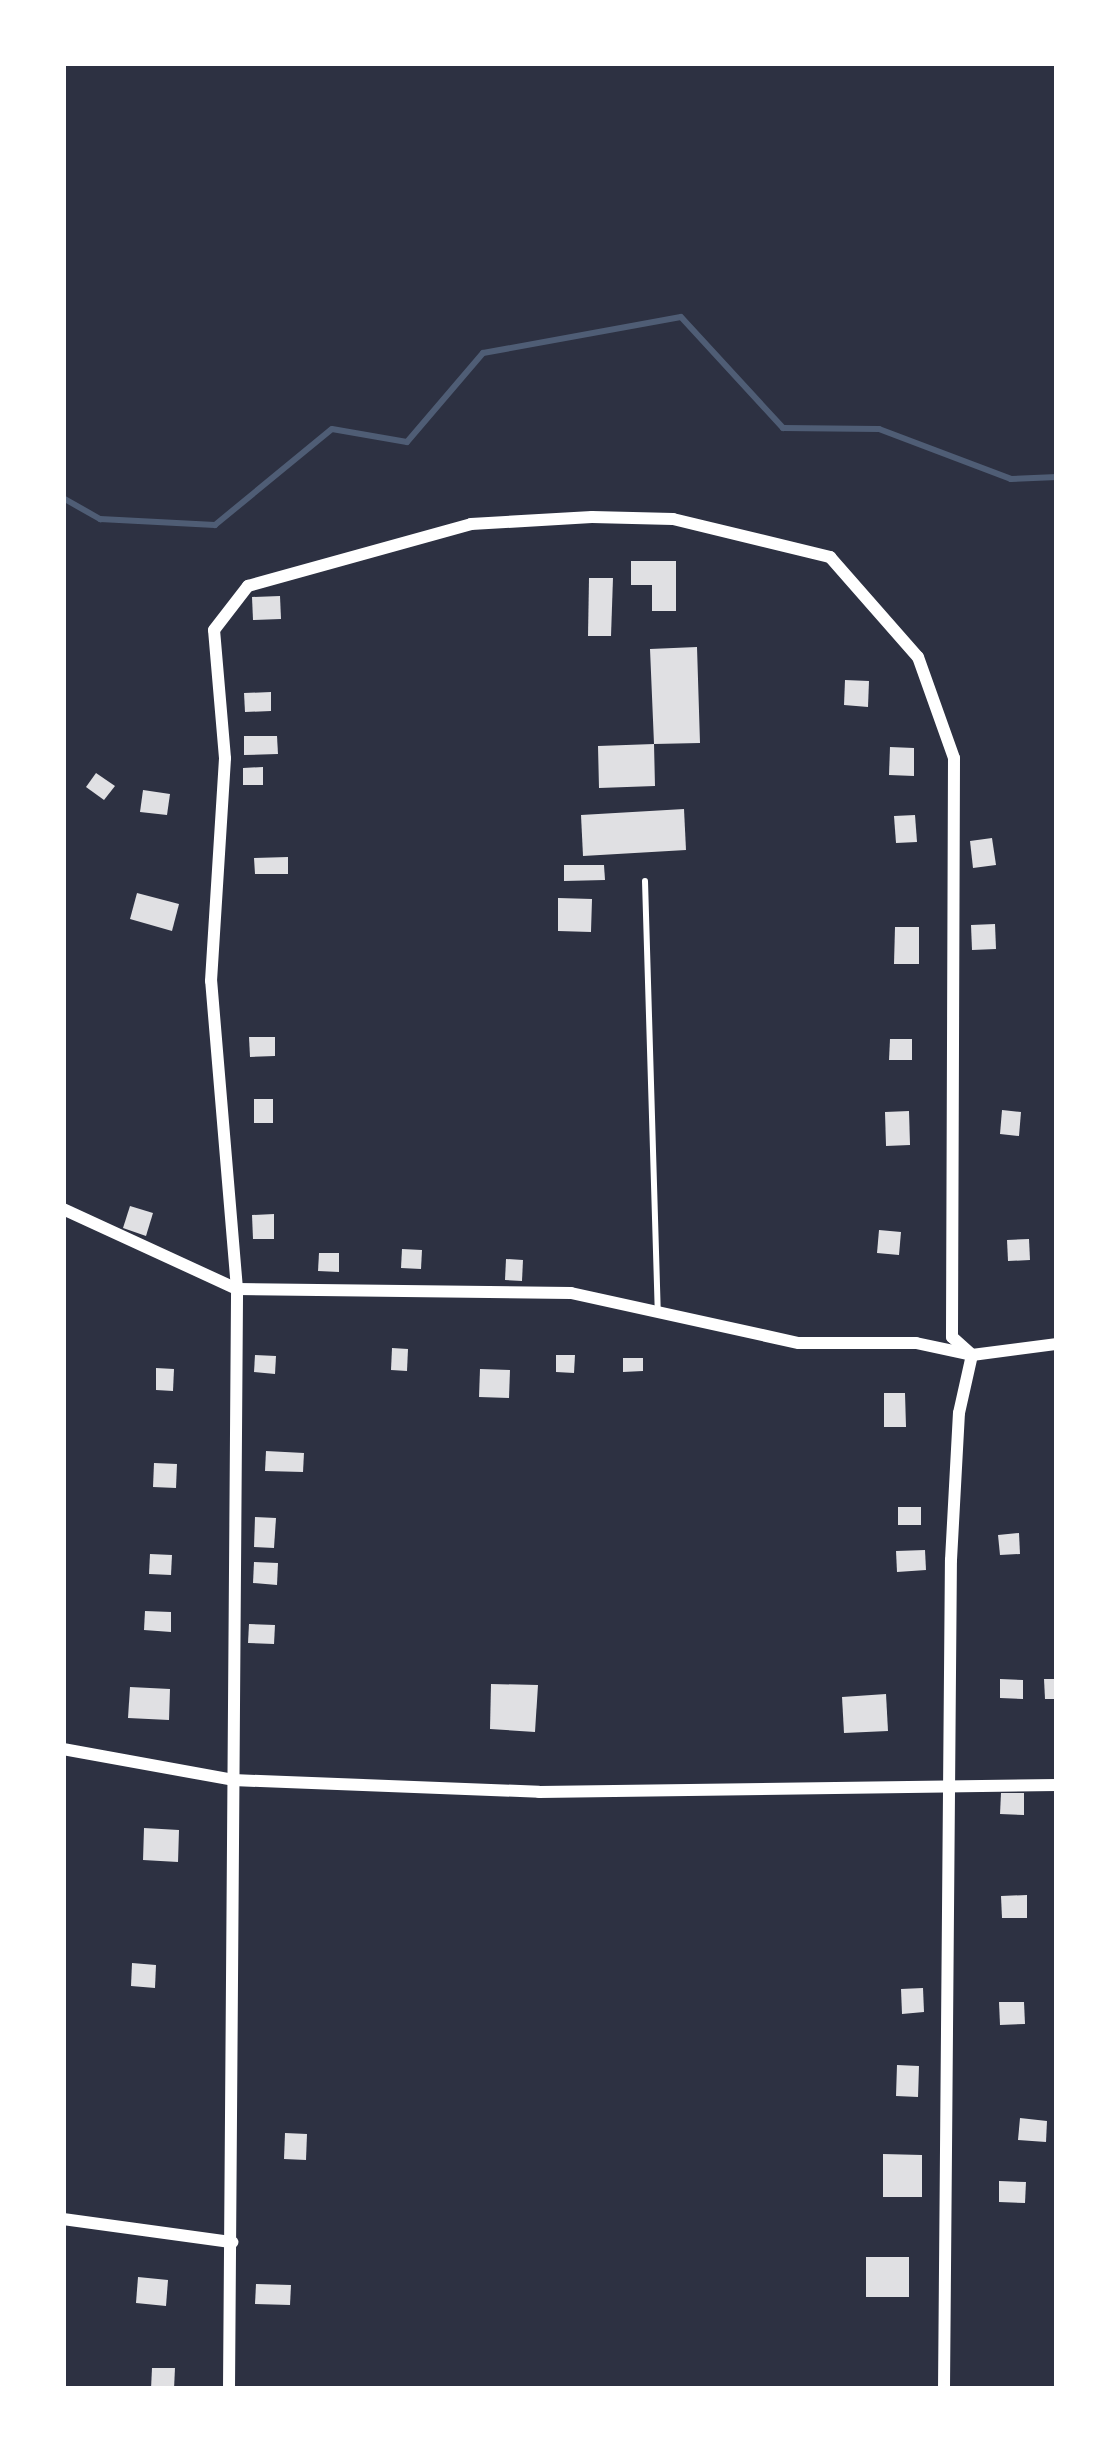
<!DOCTYPE html>
<style>
body{margin:0}
#map{position:relative;width:1120px;height:2452px;overflow:hidden;background:#2d3142;font-family:Arial,sans-serif}
div>[style]{position:absolute}
.stream>*{height:6px;margin:-3px;padding:0 3px;transform-origin:3px;border-radius:3px;background:#4f5d75}
.building>*{inset:0;background:#e0e0e3}
.service>*{height:6px;margin:-3px;padding:0 3px;transform-origin:3px;border-radius:3px;background:#fff}
.minor>*{height:12px;margin:-6px;padding:0 6px;transform-origin:6px;border-radius:6px;background:#fff}
span{translate:-50% -50%;white-space:nowrap;text-align:center;line-height:1.15;-webkit-text-stroke:12px #fff;paint-order:stroke}
.frame{position:absolute;inset:0;border:66px solid #fff;pointer-events:none}
</style>
<div id="map">
<div class="stream">
<div style="left:63px;top:498px;width:43px;rotate:29.6deg"></div>
<div style="left:100px;top:519px;width:115px;rotate:3deg"></div>
<div style="left:215px;top:525px;width:151px;rotate:-39.4deg"></div>
<div style="left:332px;top:429px;width:76px;rotate:9.8deg"></div>
<div style="left:407px;top:442px;width:117px;rotate:-49.5deg"></div>
<div style="left:483px;top:353px;width:201px;rotate:-10.3deg"></div>
<div style="left:681px;top:317px;width:151px;rotate:47.4deg"></div>
<div style="left:783px;top:428px;width:96px;rotate:0.6deg"></div>
<div style="left:879px;top:429px;width:141px;rotate:20.7deg"></div>
<div style="left:1011px;top:479px;width:46px;rotate:-2.5deg"></div>
</div>
<div class="building">
<div style="clip-path:polygon(631px 561px,676px 561px,676px 611px,652px 611px,652px 585px,631px 585px)"></div>
<div style="clip-path:polygon(589px 578px,613px 578px,611px 636px,588px 636px)"></div>
<div style="clip-path:polygon(280px 596px,281px 619px,253px 620px,252px 597px)"></div>
<div style="clip-path:polygon(697px 647px,700px 743px,654px 744px,655px 786px,599px 788px,598px 746px,654px 744px,650px 649px)"></div>
<div style="clip-path:polygon(845px 680px,869px 681px,868px 707px,844px 705px)"></div>
<div style="clip-path:polygon(271px 692px,271px 711px,245px 712px,244px 693px)"></div>
<div style="clip-path:polygon(244px 736px,277px 736px,278px 754px,244px 755px)"></div>
<div style="clip-path:polygon(890px 747px,914px 748px,914px 776px,889px 775px)"></div>
<div style="clip-path:polygon(263px 767px,263px 785px,243px 785px,243px 768px)"></div>
<div style="clip-path:polygon(96px 773px,115px 786px,104px 800px,86px 787px)"></div>
<div style="clip-path:polygon(143px 790px,170px 794px,167px 815px,140px 812px)"></div>
<div style="clip-path:polygon(684px 809px,686px 850px,583px 856px,581px 815px)"></div>
<div style="clip-path:polygon(915px 815px,917px 842px,896px 843px,894px 816px)"></div>
<div style="clip-path:polygon(992px 838px,996px 865px,973px 868px,970px 841px)"></div>
<div style="clip-path:polygon(288px 857px,288px 874px,255px 874px,254px 858px)"></div>
<div style="clip-path:polygon(564px 865px,604px 865px,605px 880px,564px 881px)"></div>
<div style="clip-path:polygon(137px 893px,179px 904px,172px 931px,130px 919px)"></div>
<div style="clip-path:polygon(558px 898px,592px 899px,591px 932px,558px 931px)"></div>
<div style="clip-path:polygon(995px 924px,996px 949px,972px 950px,971px 925px)"></div>
<div style="clip-path:polygon(895px 927px,919px 927px,919px 964px,894px 964px)"></div>
<div style="clip-path:polygon(249px 1037px,275px 1037px,275px 1056px,250px 1057px)"></div>
<div style="clip-path:polygon(890px 1039px,912px 1039px,912px 1060px,889px 1060px)"></div>
<div style="clip-path:polygon(254px 1099px,273px 1099px,273px 1123px,254px 1123px)"></div>
<div style="clip-path:polygon(1002px 1110px,1021px 1112px,1019px 1136px,1000px 1134px)"></div>
<div style="clip-path:polygon(909px 1111px,910px 1145px,886px 1146px,885px 1112px)"></div>
<div style="clip-path:polygon(130px 1206px,153px 1213px,146px 1236px,123px 1228px)"></div>
<div style="clip-path:polygon(274px 1214px,274px 1239px,253px 1239px,252px 1215px)"></div>
<div style="clip-path:polygon(879px 1230px,901px 1232px,899px 1255px,877px 1253px)"></div>
<div style="clip-path:polygon(1029px 1239px,1030px 1260px,1008px 1261px,1007px 1240px)"></div>
<div style="clip-path:polygon(402px 1249px,422px 1250px,421px 1269px,401px 1268px)"></div>
<div style="clip-path:polygon(319px 1253px,339px 1253px,339px 1272px,318px 1271px)"></div>
<div style="clip-path:polygon(506px 1259px,523px 1260px,522px 1281px,505px 1280px)"></div>
<div style="clip-path:polygon(392px 1348px,408px 1349px,407px 1371px,391px 1370px)"></div>
<div style="clip-path:polygon(255px 1355px,276px 1356px,275px 1374px,254px 1372px)"></div>
<div style="clip-path:polygon(556px 1355px,575px 1355px,574px 1373px,556px 1372px)"></div>
<div style="clip-path:polygon(623px 1358px,643px 1358px,643px 1371px,623px 1372px)"></div>
<div style="clip-path:polygon(156px 1368px,174px 1369px,173px 1391px,156px 1390px)"></div>
<div style="clip-path:polygon(480px 1369px,510px 1370px,509px 1398px,479px 1397px)"></div>
<div style="clip-path:polygon(884px 1393px,905px 1393px,906px 1427px,884px 1427px)"></div>
<div style="clip-path:polygon(266px 1451px,304px 1453px,303px 1472px,265px 1471px)"></div>
<div style="clip-path:polygon(154px 1463px,177px 1464px,176px 1488px,153px 1487px)"></div>
<div style="clip-path:polygon(898px 1507px,921px 1507px,921px 1525px,898px 1525px)"></div>
<div style="clip-path:polygon(255px 1517px,276px 1518px,274px 1548px,254px 1547px)"></div>
<div style="clip-path:polygon(1019px 1533px,1020px 1554px,1000px 1555px,998px 1535px)"></div>
<div style="clip-path:polygon(925px 1550px,926px 1570px,897px 1572px,896px 1551px)"></div>
<div style="clip-path:polygon(150px 1554px,172px 1555px,171px 1575px,149px 1574px)"></div>
<div style="clip-path:polygon(254px 1562px,278px 1563px,277px 1585px,253px 1583px)"></div>
<div style="clip-path:polygon(145px 1611px,171px 1612px,171px 1632px,144px 1630px)"></div>
<div style="clip-path:polygon(249px 1624px,275px 1625px,274px 1644px,248px 1643px)"></div>
<div style="clip-path:polygon(1000px 1679px,1023px 1680px,1023px 1699px,1000px 1698px)"></div>
<div style="clip-path:polygon(1044px 1679px,1057px 1679px,1057px 1699px,1045px 1699px)"></div>
<div style="clip-path:polygon(491px 1684px,538px 1685px,535px 1732px,490px 1729px)"></div>
<div style="clip-path:polygon(130px 1687px,170px 1689px,169px 1720px,128px 1718px)"></div>
<div style="clip-path:polygon(886px 1694px,888px 1731px,844px 1733px,842px 1697px)"></div>
<div style="clip-path:polygon(1001px 1793px,1024px 1793px,1024px 1815px,1000px 1814px)"></div>
<div style="clip-path:polygon(144px 1828px,179px 1830px,178px 1862px,143px 1860px)"></div>
<div style="clip-path:polygon(1027px 1895px,1027px 1918px,1002px 1918px,1001px 1896px)"></div>
<div style="clip-path:polygon(132px 1963px,156px 1965px,155px 1988px,131px 1986px)"></div>
<div style="clip-path:polygon(923px 1988px,924px 2012px,902px 2014px,901px 1989px)"></div>
<div style="clip-path:polygon(999px 2002px,1024px 2002px,1025px 2024px,1000px 2025px)"></div>
<div style="clip-path:polygon(897px 2065px,919px 2066px,918px 2097px,896px 2096px)"></div>
<div style="clip-path:polygon(1020px 2118px,1047px 2121px,1046px 2142px,1018px 2140px)"></div>
<div style="clip-path:polygon(285px 2133px,307px 2134px,306px 2160px,284px 2159px)"></div>
<div style="clip-path:polygon(883px 2154px,922px 2155px,922px 2197px,883px 2197px)"></div>
<div style="clip-path:polygon(999px 2181px,1026px 2182px,1025px 2203px,999px 2202px)"></div>
<div style="clip-path:polygon(866px 2257px,909px 2257px,909px 2297px,866px 2297px)"></div>
<div style="clip-path:polygon(138px 2277px,168px 2280px,166px 2306px,136px 2303px)"></div>
<div style="clip-path:polygon(256px 2284px,291px 2285px,290px 2305px,255px 2304px)"></div>
<div style="clip-path:polygon(152px 2368px,175px 2368px,174px 2389px,151px 2389px)"></div>
</div>
<div class="service">
<div style="left:645px;top:881px;width:429px;rotate:88.3deg"></div>
</div>
<div class="minor">
<div style="left:63px;top:1209px;width:192px;rotate:24.7deg"></div>
<div style="left:237px;top:1289px;width:334px;rotate:0.7deg"></div>
<div style="left:571px;top:1293px;width:233px;rotate:12.4deg"></div>
<div style="left:799px;top:1343px;width:117px"></div>
<div style="left:916px;top:1343px;width:57px;rotate:12.1deg"></div>
<div style="left:972px;top:1355px;width:86px;rotate:-7.4deg"></div>
<div style="left:63px;top:1749px;width:173px;rotate:10.3deg"></div>
<div style="left:233px;top:1780px;width:306px;rotate:2.2deg"></div>
<div style="left:539px;top:1792px;width:518px;rotate:-0.77deg"></div>
<div style="left:63px;top:2219px;width:171px;rotate:7.8deg"></div>
<div style="left:229px;top:2389px;width:1100px;rotate:-89.58deg"></div>
<div style="left:237px;top:1289px;width:309px;rotate:-94.8deg"></div>
<div style="left:211px;top:981px;width:223px;rotate:-86.4deg"></div>
<div style="left:225px;top:758px;width:128px;rotate:-94.9deg"></div>
<div style="left:214px;top:630px;width:56px;rotate:-52.3deg"></div>
<div style="left:248px;top:586px;width:231px;rotate:-15.5deg"></div>
<div style="left:471px;top:524px;width:121px;rotate:-3.3deg"></div>
<div style="left:592px;top:517px;width:81px;rotate:1.4deg"></div>
<div style="left:673px;top:519px;width:162px;rotate:13.6deg"></div>
<div style="left:830px;top:557px;width:133px;rotate:48.7deg"></div>
<div style="left:918px;top:657px;width:107px;rotate:70.4deg"></div>
<div style="left:954px;top:758px;width:579px;rotate:90.2deg"></div>
<div style="left:952px;top:1337px;width:27px;rotate:42deg"></div>
<div style="left:944px;top:2389px;width:829px;rotate:-89.52deg"></div>
<div style="left:951px;top:1560px;width:147px;rotate:-86.9deg"></div>
<div style="left:959px;top:1413px;width:59px;rotate:-77.4deg"></div>
</div>
<div class="frame"></div>
</div>
